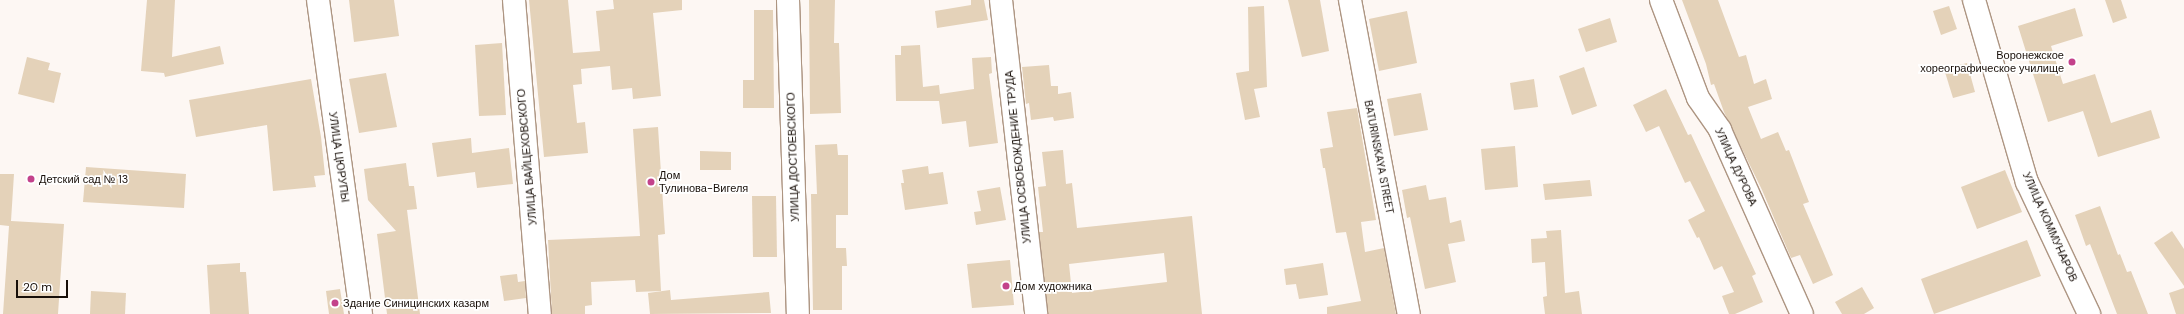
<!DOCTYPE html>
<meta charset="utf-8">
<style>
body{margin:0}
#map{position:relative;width:2184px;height:314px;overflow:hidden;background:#fdf7f3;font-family:"DM Sans",sans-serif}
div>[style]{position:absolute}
.building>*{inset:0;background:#e4d2b9}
.roads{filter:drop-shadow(1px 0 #ad9582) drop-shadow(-1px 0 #ad9582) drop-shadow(0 1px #ad9582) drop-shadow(0 -1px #ad9582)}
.minor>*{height:22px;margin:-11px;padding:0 11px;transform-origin:11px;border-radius:11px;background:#fff}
.dots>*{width:11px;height:11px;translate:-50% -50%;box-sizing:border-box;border:2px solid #fff;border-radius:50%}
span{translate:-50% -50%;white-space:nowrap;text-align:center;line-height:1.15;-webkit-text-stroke:3.5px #fff;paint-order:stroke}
.poi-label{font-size:11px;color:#180f09}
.right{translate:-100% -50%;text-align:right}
.left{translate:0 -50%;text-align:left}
.street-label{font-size:11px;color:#180f09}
.scale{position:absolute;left:16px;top:280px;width:52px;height:18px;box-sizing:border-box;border:2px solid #180f09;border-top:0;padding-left:5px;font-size:12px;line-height:14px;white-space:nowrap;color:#180f09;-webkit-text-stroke:3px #fff;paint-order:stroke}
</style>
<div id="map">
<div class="building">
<div style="clip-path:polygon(147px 0,175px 0,172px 57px,220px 46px,224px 64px,165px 77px,164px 73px,141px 71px)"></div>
<div style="clip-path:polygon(349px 0,394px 0,399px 36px,354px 42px)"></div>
<div style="clip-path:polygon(529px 0,568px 0,573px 53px,600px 51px,596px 11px,614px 9px,613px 0,682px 0,682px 10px,653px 13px,661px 96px,633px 99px,632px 88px,612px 90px,610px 66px,581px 69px,582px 84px,573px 85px,577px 123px,585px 122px,588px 153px,544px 157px)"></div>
<div style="clip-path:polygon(809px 0,835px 0,834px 43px,839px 43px,841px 113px,810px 114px)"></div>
<div style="clip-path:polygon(971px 0,984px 0,988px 20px,937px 28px,935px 11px,971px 5px)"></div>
<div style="clip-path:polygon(1288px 0,1320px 0,1329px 51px,1302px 57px)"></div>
<div style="clip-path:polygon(1682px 0,1718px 0,1739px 57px,1746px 55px,1754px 84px,1766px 79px,1772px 99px,1748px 107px,1761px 139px,1778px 132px,1786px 151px,1789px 150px,1809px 202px,1803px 204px,1833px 275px,1813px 284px,1800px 255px,1791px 258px,1762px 190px,1724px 112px,1714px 84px,1711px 85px,1706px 64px)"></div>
<div style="clip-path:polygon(2105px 0,2121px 0,2127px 18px,2113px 23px)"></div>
<div style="clip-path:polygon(1264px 6px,1267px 87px,1254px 89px,1260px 117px,1245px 120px,1236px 73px,1249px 71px,1248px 7px)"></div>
<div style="clip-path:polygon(1949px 6px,1957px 29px,1941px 35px,1933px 11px)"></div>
<div style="clip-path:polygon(2075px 8px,2083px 36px,2051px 46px,2063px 84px,2095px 74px,2111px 123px,2151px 110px,2160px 138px,2098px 157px,2083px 111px,2048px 122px,2018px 26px)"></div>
<div style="clip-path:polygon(754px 10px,773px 10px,774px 108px,743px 108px,743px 80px,754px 80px)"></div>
<div style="clip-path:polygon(1407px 11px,1417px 63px,1379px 71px,1369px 19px)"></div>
<div style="clip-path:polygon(1610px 18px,1617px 42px,1586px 52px,1578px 29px)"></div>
<div style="clip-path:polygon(502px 43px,506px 115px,479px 116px,475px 45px)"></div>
<div style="clip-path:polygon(920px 45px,923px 87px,939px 85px,940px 94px,974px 89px,972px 58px,991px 57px,992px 73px,989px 74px,998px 143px,969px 147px,966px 121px,942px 124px,939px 101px,896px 101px,895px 55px,901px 55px,901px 46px)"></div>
<div style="clip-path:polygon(27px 57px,50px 63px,48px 70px,61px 73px,54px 103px,18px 94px)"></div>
<div style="clip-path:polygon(1967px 63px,1975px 92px,1953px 98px,1944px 69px)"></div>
<div style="clip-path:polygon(1049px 65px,1051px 86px,1058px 86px,1058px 94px,1071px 92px,1074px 118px,1054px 121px,1053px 117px,1031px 120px,1029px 103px,1026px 104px,1022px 67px)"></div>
<div style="clip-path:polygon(1584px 67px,1597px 106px,1572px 115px,1559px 76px)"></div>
<div style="clip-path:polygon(386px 73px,397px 127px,359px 133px,349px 79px)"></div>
<div style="clip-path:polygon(311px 79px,321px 137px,325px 175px,314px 176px,316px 187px,273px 191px,267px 125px,196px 137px,189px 100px)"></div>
<div style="clip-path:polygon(1534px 79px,1538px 107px,1514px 110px,1510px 83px)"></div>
<div style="clip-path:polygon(1666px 89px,1688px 135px,1691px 134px,1756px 274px,1752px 276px,1763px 302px,1735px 314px,1729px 314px,1722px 296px,1734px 292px,1722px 266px,1714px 270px,1699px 237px,1697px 238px,1688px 220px,1705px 211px,1690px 181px,1685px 183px,1659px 126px,1646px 132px,1633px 105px)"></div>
<div style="clip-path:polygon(1421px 93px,1428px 130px,1394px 136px,1387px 99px)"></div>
<div style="clip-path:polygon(1357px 108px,1376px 220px,1361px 222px,1365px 252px,1384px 248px,1396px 314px,1327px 314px,1327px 307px,1361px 301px,1346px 232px,1336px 233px,1325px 168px,1323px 168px,1320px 149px,1333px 147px,1327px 112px)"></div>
<div style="clip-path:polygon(658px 127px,665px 234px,658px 235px,661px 291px,636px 292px,635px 280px,591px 282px,592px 305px,585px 306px,585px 314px,552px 314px,548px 240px,640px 236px,633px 129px)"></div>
<div style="clip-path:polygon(471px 138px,472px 153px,509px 148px,513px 184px,477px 188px,475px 172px,437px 177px,432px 143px)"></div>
<div style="clip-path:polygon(837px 144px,838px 155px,848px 155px,848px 215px,836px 215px,836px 248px,846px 248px,847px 266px,842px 266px,842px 310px,813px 310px,811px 194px,817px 194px,815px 145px)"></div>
<div style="clip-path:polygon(1515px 146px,1518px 187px,1485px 190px,1481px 149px)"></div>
<div style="clip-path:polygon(evenodd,1063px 150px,1066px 184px,1072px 183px,1077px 228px,1192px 216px,1202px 314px,1048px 314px,1039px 232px,1043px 232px,1038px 187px,1046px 186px,1042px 152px,1063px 150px,1164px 253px,1167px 282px,1072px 293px,1069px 264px,1164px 253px)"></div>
<div style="clip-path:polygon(700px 151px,731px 152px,731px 170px,700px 170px)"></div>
<div style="clip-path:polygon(406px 163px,409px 186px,414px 186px,417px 209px,407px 210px,420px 314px,387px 314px,377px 234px,396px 231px,368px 200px,364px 169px)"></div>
<div style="clip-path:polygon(928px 166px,929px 174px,943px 172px,948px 204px,905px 210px,901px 183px,904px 183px,902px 170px)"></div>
<div style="clip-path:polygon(86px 167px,186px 174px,184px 208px,83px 202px)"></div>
<div style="clip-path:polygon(2005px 170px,2022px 212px,1977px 229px,1961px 187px)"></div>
<div style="clip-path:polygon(0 174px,14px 174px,11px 221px,64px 224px,58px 314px,3px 314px,9px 226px,0 225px)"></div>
<div style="clip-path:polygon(1590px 180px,1592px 196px,1545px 200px,1543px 184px)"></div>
<div style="clip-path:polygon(1426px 185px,1429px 200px,1446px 197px,1450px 223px,1461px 220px,1465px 241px,1448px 244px,1456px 282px,1425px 289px,1410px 217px,1407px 218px,1402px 190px)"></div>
<div style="clip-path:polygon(1000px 187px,1006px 220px,976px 225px,974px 212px,981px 211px,977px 191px)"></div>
<div style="clip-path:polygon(752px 196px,776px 196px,777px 257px,753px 257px)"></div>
<div style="clip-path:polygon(2100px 206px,2118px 255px,2120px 254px,2127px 272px,2131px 271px,2148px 314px,2117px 314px,2090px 244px,2086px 246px,2075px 215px)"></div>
<div style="clip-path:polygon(1561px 230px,1565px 293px,1579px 291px,1582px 314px,1545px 314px,1543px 297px,1547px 296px,1545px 262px,1532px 263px,1531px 239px,1547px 238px,1546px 231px)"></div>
<div style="clip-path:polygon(2172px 231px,2184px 249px,2184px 286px,2154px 243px)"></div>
<div style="clip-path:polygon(2027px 240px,2041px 276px,1934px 314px,1921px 279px)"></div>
<div style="clip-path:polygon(1010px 260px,1014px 305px,972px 308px,967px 264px)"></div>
<div style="clip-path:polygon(240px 263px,240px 272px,246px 272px,249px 314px,210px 314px,207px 265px)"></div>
<div style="clip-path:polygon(1323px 263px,1328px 295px,1299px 299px,1296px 284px,1286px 285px,1284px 269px)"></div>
<div style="clip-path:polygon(517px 274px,518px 282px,525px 281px,526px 298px,504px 301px,500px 276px)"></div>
<div style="clip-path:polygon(1862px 287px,1874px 308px,1864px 314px,1842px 314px,1835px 302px)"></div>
<div style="clip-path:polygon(2184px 288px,2184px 314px,2176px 314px,2169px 293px)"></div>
<div style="clip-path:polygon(340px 289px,344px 314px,329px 314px,326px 291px)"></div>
<div style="clip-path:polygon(670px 290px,671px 300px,769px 292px,771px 313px,650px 314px,648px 293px)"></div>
<div style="clip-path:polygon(91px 291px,126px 293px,125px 314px,90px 314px)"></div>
</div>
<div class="roads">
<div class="minor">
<div style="left:318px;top:0;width:317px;rotate:82.2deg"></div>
<div style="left:514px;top:0;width:315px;rotate:85.3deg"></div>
<div style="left:788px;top:0;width:314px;rotate:88.2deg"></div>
<div style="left:1001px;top:0;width:316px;rotate:83.6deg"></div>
<div style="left:1350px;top:0;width:319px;rotate:79.4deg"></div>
<div style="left:1661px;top:0;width:105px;rotate:69.3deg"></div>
<div style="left:1698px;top:98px;width:39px;rotate:55deg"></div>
<div style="left:1720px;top:130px;width:201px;rotate:66deg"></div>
<div style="left:1974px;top:0;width:190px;rotate:73.8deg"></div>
<div style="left:2027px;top:182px;width:146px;rotate:64.8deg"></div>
</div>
</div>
<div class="dots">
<div style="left:2072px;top:62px;background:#c3428b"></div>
<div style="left:31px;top:179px;background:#c3428b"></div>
<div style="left:651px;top:182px;background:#c3428b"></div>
<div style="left:1006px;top:286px;background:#c3428b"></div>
<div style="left:335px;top:303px;background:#c3428b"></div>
</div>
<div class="poi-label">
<span class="right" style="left:2064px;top:62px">Воронежское<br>хореографическое училище</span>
<span class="left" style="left:659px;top:182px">Дом<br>Тулинова-Вигеля</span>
<span class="left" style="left:39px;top:179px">Детский сад № 13</span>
<span class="left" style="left:1014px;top:286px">Дом художника</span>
<span class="left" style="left:343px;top:303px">Здание Синицинских казарм</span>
</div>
<div class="street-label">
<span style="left:339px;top:157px;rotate:82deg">УЛИЦА ЦЮРУПЫ</span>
<span style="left:527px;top:157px;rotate:-95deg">УЛИЦА ВАЙЦЕХОВСКОГО</span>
<span style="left:793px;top:157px;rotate:-92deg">УЛИЦА ДОСТОЕВСКОГО</span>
<span style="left:1018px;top:157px;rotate:-96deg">УЛИЦА ОСВОБОЖДЕНИЕ ТРУДА</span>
<span style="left:1379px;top:157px;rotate:79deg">BATURINSKAYA STREET</span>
<span style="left:1736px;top:167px;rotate:65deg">УЛИЦА ДУРОВА</span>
<span style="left:2050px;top:227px;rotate:66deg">УЛИЦА КОММУНАРОВ</span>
</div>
<div class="scale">20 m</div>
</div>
